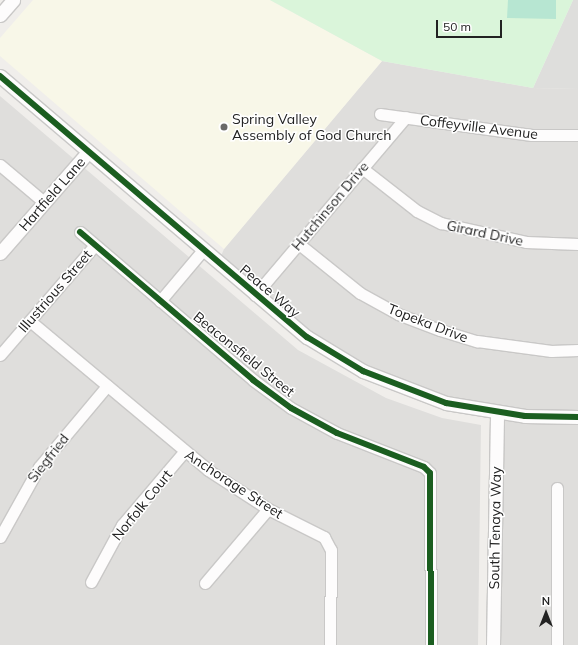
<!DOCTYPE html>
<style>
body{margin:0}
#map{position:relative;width:578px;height:645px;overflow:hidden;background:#f0eeeb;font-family:Mulish,sans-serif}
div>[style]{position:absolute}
.residential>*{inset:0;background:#dfdedc}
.education>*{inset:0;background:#f8f7e8}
.religious>*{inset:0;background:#dededc}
.park>*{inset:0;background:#daf5da}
.pitch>*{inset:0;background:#b7e6d2}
.roads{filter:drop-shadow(1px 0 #c9c8c7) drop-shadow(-1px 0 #c9c8c7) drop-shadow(0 1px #c9c8c7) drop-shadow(0 -1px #c9c8c7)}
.minor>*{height:11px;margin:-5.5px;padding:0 5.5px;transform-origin:5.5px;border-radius:5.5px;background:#fdfcfc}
.tertiary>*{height:13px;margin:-6.5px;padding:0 6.5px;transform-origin:6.5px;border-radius:6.5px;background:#fdfcfc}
.cycleway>*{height:6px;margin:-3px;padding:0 3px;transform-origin:3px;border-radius:3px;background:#1b5e20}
.dots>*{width:11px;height:11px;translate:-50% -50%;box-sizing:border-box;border:2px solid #fff;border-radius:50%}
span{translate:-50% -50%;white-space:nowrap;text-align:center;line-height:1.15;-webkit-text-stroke:3px #fff;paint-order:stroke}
.poi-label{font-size:14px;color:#222}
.left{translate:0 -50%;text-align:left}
.street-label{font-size:14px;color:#222}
.north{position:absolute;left:526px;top:593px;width:40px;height:40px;-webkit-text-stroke:3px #fff;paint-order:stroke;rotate:0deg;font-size:11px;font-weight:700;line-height:16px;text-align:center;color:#222}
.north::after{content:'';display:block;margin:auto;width:14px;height:18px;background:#222;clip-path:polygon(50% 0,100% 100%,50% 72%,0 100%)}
.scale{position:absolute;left:436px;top:20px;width:66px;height:18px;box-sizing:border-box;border:2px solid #222;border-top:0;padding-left:5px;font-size:12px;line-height:14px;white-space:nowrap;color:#222;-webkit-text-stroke:3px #fff;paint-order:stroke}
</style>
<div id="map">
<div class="residential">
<div style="clip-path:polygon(382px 61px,533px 88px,578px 89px,578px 645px,498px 645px,497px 412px,363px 371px,218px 263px,224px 249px)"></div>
<div style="clip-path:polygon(0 96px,298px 350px,386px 398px,442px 418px,481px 425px,478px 645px,0 645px)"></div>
</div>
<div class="education">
<div style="clip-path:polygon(33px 0,270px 0,382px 61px,224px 249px,0 56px,0 38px)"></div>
</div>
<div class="religious">
<div style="clip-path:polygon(573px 0,578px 0,578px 89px,533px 88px)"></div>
</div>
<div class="park">
<div style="clip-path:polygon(270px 0,573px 0,533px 88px,382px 61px)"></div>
</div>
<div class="pitch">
<div style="clip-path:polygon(508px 0,556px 0,556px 19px,507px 18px)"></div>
</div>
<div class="roads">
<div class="minor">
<div style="left:380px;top:114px;width:153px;rotate:7.9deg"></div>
<div style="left:532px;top:135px;width:46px"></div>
<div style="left:0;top:165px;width:57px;rotate:40.1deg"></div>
<div style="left:362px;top:168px;width:70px;rotate:38deg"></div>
<div style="left:417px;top:211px;width:27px;rotate:27deg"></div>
<div style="left:441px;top:223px;width:87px;rotate:12.6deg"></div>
<div style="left:526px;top:242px;width:52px;rotate:2.2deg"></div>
<div style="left:80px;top:232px;width:228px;rotate:40.5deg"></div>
<div style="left:253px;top:380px;width:47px;rotate:36.4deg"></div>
<div style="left:291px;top:408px;width:52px;rotate:28.5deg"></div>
<div style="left:337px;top:433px;width:93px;rotate:21.3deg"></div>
<div style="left:424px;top:467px;width:8px;rotate:45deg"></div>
<div style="left:430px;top:473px;width:172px;rotate:89.7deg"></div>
<div style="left:299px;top:244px;width:78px;rotate:38.8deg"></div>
<div style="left:360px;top:293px;width:43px;rotate:28.9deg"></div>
<div style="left:398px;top:314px;width:45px;rotate:20.9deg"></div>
<div style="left:440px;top:330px;width:39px;rotate:17deg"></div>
<div style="left:477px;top:341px;width:75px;rotate:7.7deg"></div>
<div style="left:551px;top:351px;width:27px;rotate:-2deg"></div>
<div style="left:255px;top:295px;width:233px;rotate:-49.7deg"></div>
<div style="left:160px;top:301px;width:67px;rotate:-49.9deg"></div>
<div style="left:30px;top:321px;width:232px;rotate:39.9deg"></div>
<div style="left:208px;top:470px;width:72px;rotate:33deg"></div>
<div style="left:268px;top:509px;width:63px;rotate:26.6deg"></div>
<div style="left:324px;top:537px;width:15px;rotate:62deg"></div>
<div style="left:331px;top:550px;width:95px;rotate:90.6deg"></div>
<div style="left:0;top:355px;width:145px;rotate:-49.2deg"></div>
<div style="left:557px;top:488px;width:157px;rotate:90deg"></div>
<div style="left:0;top:537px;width:80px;rotate:-60.9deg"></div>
<div style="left:39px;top:467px;width:106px;rotate:-50deg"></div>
<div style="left:91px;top:582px;width:65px;rotate:-61.5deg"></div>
<div style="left:122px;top:525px;width:96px;rotate:-49.7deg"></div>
<div style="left:205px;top:583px;width:97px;rotate:-49.6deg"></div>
</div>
<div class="tertiary">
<div style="left:0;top:15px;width:20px;rotate:-49deg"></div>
<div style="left:0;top:76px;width:403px;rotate:40.4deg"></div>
<div style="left:307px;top:337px;width:66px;rotate:31.3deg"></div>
<div style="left:363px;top:371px;width:89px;rotate:21.1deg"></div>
<div style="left:446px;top:403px;width:80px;rotate:9.3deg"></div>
<div style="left:525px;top:416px;width:53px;rotate:1.1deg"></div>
<div style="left:0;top:253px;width:134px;rotate:-48.9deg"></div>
<div style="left:493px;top:645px;width:233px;rotate:-89deg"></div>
</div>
</div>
<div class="cycleway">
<div style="left:0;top:76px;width:403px;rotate:40.4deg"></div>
<div style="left:307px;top:337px;width:66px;rotate:31.3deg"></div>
<div style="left:363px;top:371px;width:89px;rotate:21.1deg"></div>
<div style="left:446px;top:403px;width:80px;rotate:9.3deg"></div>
<div style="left:525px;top:416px;width:53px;rotate:1.1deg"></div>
<div style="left:80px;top:232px;width:228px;rotate:40.5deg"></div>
<div style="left:253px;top:380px;width:47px;rotate:36.4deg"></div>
<div style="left:291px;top:408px;width:52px;rotate:28.5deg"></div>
<div style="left:337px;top:433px;width:93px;rotate:21.3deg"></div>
<div style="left:424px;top:467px;width:8px;rotate:45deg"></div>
<div style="left:430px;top:473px;width:172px;rotate:89.7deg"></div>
</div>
<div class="dots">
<div style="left:224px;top:127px;background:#6a6968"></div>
</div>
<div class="poi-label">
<span class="left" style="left:232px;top:127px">Spring Valley<br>Assembly of God Church</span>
</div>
<div class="street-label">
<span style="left:479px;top:127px;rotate:7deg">Coffeyville Avenue</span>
<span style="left:52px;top:194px;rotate:-49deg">Hartfield Lane</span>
<span style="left:330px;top:206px;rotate:-50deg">Hutchinson Drive</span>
<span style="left:485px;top:233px;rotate:12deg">Girard Drive</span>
<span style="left:55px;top:291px;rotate:-49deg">Illustrious Street</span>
<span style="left:270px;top:291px;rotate:40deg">Peace Way</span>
<span style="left:428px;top:323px;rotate:21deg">Topeka Drive</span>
<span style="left:244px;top:354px;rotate:39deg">Beaconsfield Street</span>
<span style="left:48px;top:458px;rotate:-52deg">Siegfried</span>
<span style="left:234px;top:484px;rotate:33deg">Anchorage Street</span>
<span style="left:142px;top:505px;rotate:-51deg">Norfolk Court</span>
<span style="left:495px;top:528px;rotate:-89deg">South Tenaya Way</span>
</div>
<div class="north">N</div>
<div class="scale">50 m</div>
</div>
